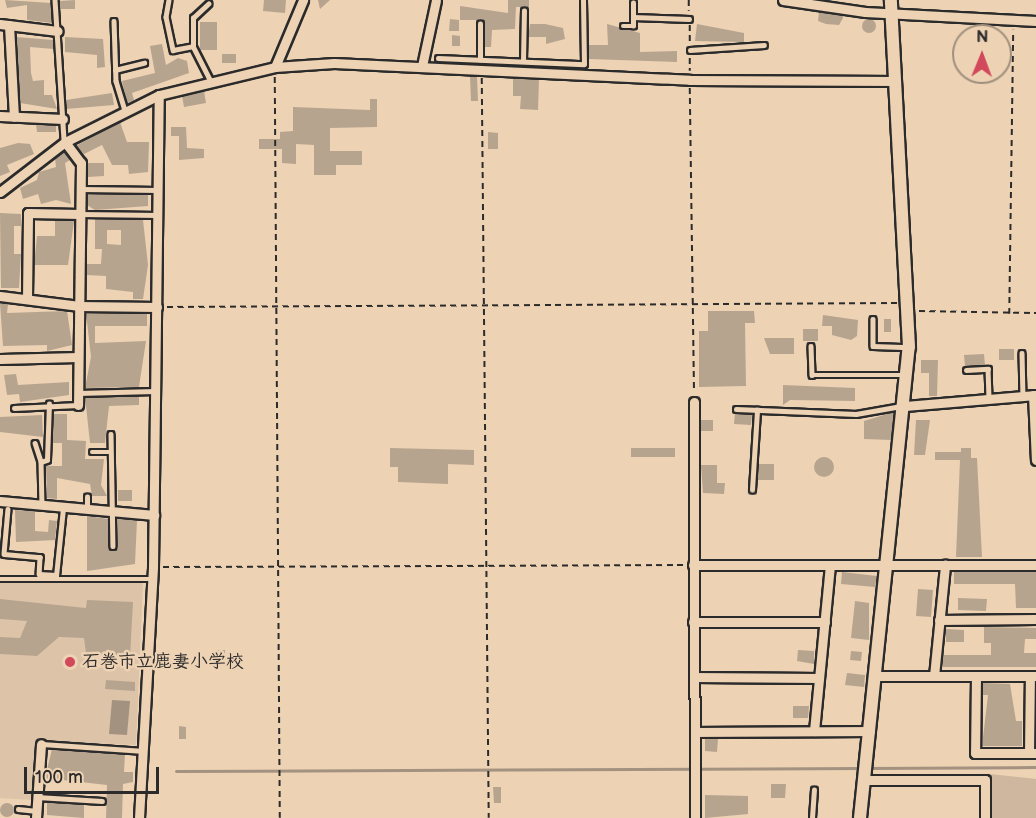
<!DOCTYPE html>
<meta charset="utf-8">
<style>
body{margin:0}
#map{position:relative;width:1036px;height:818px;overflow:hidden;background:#edd2b4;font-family:"Balsamiq Sans","Klee One",sans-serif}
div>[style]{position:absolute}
.built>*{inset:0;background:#ddc4a9}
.green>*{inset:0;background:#ceb79e}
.water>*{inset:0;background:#a39280}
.stream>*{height:3px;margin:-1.5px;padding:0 1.5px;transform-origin:1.5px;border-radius:1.5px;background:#a39280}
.building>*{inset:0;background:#b7a48f}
.round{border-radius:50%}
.path>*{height:1.5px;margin-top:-0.75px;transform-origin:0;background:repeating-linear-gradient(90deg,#2b2b2b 0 6px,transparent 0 10.5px)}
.roads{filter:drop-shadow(2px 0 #2b2b2b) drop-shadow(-2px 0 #2b2b2b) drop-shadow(0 2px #2b2b2b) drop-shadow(0 -2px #2b2b2b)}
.service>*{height:4.5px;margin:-2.25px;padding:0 2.25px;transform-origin:2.25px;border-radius:2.25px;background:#edd2b4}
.minor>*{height:9px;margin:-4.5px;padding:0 4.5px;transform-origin:4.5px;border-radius:4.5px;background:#edd2b4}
.tertiary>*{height:12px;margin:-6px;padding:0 6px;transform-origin:6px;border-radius:6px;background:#edd2b4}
.dots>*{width:16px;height:16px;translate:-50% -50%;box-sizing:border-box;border:3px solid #edd2b4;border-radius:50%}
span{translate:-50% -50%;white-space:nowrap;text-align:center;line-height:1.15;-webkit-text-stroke:5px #edd2b4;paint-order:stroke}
.poi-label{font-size:18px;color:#2b2b2b;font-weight:700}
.left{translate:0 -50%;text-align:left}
.north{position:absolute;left:952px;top:24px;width:60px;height:60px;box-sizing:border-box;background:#edd2b4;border:2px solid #9f8f7d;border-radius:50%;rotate:1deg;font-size:16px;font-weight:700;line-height:24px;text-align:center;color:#2b2b2b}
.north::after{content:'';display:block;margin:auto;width:21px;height:27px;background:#d1495b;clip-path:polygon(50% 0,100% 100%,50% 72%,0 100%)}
.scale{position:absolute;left:24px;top:767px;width:135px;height:27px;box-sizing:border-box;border:3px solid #2b2b2b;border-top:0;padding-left:8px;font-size:18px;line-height:21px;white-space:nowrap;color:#2b2b2b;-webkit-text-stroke:4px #edd2b4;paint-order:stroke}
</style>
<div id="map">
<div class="built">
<div style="clip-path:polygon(0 583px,143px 583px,136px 745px,38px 741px,32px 800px,0 798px)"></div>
</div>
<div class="green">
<div style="clip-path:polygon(989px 774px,1036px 779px,1036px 818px,990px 818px)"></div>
</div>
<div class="water">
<div style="clip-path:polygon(112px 700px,130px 701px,127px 735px,109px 734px)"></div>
</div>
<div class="stream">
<div style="left:868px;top:768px;width:168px;rotate:-0.3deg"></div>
<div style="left:176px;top:771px;width:685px;rotate:-0.25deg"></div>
</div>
<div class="building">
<div style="clip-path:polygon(5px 0,51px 3px,52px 23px,27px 20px,27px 5px,7px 8px)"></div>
<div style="clip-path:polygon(75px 0,75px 9px,60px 9px,60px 1px)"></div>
<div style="clip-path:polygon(264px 0,286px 0,285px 13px,263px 11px)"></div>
<div style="clip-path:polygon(318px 0,330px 0,320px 9px)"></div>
<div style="clip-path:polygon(508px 0,529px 0,529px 7px,516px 7px,515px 29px,492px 30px,491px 47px,484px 47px,484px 20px,460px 20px,460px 6px,508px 13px)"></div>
<div style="clip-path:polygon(819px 12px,843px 16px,843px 18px,839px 25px,826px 24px,818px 21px)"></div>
<div style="clip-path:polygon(450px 19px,459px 20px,459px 31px,449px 31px)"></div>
<div class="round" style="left:862px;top:19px;width:14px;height:14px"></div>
<div style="clip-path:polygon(200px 22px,217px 22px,217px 50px,200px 50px)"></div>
<div style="clip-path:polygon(545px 24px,563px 28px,565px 39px,546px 44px,546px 37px,528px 37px,530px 24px)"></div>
<div style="clip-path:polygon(607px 24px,640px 33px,640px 52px,677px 51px,677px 62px,589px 59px,589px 45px,608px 45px)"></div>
<div style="clip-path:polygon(697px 24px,744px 33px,744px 42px,695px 41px)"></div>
<div style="clip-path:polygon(452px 35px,460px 36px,460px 46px,452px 46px)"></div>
<div style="clip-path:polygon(16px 37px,53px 40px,54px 49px,30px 47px,31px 73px,33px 81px,44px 80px,44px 95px,52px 95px,57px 109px,20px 103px)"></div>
<div style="clip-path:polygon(65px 37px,103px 39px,105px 67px,97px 68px,97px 55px,65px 52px)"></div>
<div style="clip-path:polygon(162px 44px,166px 65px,178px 58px,187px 61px,189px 73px,132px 93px,134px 100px,127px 103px,122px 81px,155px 73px,150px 46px)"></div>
<div style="clip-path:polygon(222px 54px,236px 54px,236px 63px,222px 63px)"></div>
<div style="clip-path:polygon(470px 76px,477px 77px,478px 101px,471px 101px)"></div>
<div style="clip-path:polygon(513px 78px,539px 80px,538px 110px,520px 109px,521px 96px,513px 96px)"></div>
<div style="clip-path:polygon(204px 91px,206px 103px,184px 107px,182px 96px)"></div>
<div style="clip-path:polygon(112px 93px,114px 105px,66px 109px,66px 100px)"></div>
<div style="clip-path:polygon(370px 99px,377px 99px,377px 127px,330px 128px,330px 151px,362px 151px,362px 165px,336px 165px,336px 175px,314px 175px,314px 145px,296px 144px,296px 164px,282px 163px,282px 149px,259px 149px,259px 139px,280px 139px,280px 132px,293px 131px,293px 107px,370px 110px)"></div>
<div style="clip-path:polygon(120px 122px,127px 142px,149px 142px,148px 172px,129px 174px,128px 165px,112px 165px,102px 145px,84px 154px,76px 146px)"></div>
<div style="clip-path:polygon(36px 124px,56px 125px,56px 132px,37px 132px)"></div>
<div style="clip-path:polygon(171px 127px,186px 127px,187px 148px,204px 149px,204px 158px,179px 160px,179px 136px,171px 136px)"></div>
<div style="clip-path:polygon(488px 132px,498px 133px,498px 149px,488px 149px)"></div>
<div style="clip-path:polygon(18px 143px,30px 144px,34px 154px,7px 165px,10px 172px,0 176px,0 148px)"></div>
<div style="clip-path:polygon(64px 151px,70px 160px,65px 163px,71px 204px,56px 200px,41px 204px,38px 194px,23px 199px,20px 188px,37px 180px,39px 172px,56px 167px,55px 158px)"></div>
<div style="clip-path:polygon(88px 163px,104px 163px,104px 176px,88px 177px)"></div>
<div style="clip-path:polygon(87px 194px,148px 194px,148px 206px,95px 210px,87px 205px)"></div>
<div style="clip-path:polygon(0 213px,21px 214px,21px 226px,14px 226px,14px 254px,21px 254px,19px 288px,1px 288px)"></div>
<div style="clip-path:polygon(evenodd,95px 219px,143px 220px,148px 265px,143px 299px,133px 299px,133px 292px,106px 289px,106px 276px,86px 275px,87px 264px,101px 264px,102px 249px,95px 249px,95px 219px,107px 230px,121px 230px,121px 245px,107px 244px,107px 230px)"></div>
<div style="clip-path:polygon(55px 220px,74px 221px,68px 265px,34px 265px,37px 236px,55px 236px)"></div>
<div style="clip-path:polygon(0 303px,8px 304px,7px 313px,67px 311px,72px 345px,47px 351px,47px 345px,3px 346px)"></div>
<div style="clip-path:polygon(708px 311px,754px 311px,755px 323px,745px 323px,746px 386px,699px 387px,699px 331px,708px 331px)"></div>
<div style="clip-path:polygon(86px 313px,147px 314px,147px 326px,95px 326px,95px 343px,146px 341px,139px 387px,85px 388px,91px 357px)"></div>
<div style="clip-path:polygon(823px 315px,858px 320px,857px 336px,851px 340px,832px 335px,832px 326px,822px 326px)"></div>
<div style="clip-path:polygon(884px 319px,891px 319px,891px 332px,884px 332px)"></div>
<div style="clip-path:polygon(803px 329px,818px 329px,818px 341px,803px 341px)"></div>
<div style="clip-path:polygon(764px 338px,794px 338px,794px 354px,770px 354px)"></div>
<div style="clip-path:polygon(999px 349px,1014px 349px,1014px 360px,999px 360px)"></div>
<div style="clip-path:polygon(984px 354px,985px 365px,965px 366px,964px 355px)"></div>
<div style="clip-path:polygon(921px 360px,938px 360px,937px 396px,929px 396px,929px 373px,921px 373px)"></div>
<div style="clip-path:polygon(16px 374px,18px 385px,69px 382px,69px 395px,20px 402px,19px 394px,7px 395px,4px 375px)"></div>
<div style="clip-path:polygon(783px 385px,855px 388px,855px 401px,790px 400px,783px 405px)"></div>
<div style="clip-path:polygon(139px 396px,139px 405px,109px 406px,105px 443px,90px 443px,85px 397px)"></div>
<div style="clip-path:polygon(894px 412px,891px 440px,864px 439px,864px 421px)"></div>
<div style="clip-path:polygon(735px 413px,752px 414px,751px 425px,734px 424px)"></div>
<div style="clip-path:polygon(53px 414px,67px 414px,67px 440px,86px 441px,85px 459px,104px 459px,101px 485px,107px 496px,92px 496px,90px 484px,57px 478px,57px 499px,47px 498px,46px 466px,62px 466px,62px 443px,52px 443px)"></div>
<div style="clip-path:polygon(42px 415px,43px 437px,0 432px,0 417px)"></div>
<div style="clip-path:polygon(701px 420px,713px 420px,713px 431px,701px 431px)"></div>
<div style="clip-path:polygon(916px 420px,930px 420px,925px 455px,914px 455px)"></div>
<div style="clip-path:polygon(390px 448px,474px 450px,474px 465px,448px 464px,448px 484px,398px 482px,398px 467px,390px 467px)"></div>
<div style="clip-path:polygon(631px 448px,675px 448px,675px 457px,631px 457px)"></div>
<div style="clip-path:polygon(961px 448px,971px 448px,971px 458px,977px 458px,982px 557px,956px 557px,960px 460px,935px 460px,935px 452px,961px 452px)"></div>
<div class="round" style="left:814px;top:457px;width:20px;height:20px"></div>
<div style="clip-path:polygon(758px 464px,774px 464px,774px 480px,757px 480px)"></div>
<div style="clip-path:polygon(701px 465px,717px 465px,717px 483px,725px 483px,724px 494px,703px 493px)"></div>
<div style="clip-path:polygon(118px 490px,132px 490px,132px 501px,118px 501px)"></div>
<div style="clip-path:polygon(15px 510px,35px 511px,35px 531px,48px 532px,49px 520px,57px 521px,55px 540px,16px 542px)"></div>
<div style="clip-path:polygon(87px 516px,108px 519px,112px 550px,117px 547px,117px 519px,137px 520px,135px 564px,87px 571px)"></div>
<div style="clip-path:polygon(842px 572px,877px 576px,875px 587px,841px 584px)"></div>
<div style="clip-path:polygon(954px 572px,1036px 572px,1036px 608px,1016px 608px,1015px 584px,954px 584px)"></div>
<div style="clip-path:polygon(918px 589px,933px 590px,931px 617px,916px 616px)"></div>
<div style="clip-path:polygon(958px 598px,987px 599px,986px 611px,958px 610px)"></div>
<div style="clip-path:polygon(0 599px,86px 608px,87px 600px,133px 602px,130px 657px,86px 654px,84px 638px,59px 637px,37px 656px,0 654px,0 637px,20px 638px,27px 621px,0 619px)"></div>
<div style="clip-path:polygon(855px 601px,869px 603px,869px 640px,851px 638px)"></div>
<div style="clip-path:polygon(984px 627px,1036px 628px,1036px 639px,1025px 639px,1024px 653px,1036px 653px,1036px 667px,943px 667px,943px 655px,991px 655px,991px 643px,984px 643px)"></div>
<div style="clip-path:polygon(946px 629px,964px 630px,964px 642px,946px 642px)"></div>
<div style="clip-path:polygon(216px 650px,225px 650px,225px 659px,216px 659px)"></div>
<div style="clip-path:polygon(798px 650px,814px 651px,814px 664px,797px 661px)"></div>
<div style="clip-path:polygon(851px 651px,862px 652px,861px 661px,850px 660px)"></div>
<div style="clip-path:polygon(847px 673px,865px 675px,864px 687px,845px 685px)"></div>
<div style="clip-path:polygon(106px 680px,135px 682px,135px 691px,105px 689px)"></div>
<div style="clip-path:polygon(983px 683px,1010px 684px,1016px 721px,1022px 721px,1022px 746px,982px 746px,988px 695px,982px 695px)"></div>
<div style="clip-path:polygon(793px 706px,809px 706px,808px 718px,793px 718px)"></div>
<div style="clip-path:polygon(179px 726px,186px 727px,186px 739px,179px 739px)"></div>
<div style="clip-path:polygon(705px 739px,718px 739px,717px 752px,705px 751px)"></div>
<div style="clip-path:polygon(52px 749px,125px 754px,124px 772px,133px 772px,133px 782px,123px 784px,122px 818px,106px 818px,107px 785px,45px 778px)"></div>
<div style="clip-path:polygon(771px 784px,786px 784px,785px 798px,771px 798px)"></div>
<div style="clip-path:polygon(493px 787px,501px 787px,501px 803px,494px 803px)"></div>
<div style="clip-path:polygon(705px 795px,748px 796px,748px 814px,705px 818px)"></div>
<div style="clip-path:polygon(47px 802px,84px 805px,84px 818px,47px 815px)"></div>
<div class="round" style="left:0;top:803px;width:14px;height:14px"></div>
</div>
<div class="path">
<div style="left:689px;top:0;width:11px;rotate:90deg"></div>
<div style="left:690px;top:25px;width:19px;rotate:90deg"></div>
<div style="left:690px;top:58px;width:13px;rotate:90deg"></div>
<div style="left:275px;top:77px;width:741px;rotate:89.61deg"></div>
<div style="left:482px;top:78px;width:740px;rotate:89.46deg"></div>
<div style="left:690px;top:88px;width:304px;rotate:89.2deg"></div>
<div style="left:167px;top:307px;width:730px;rotate:-0.31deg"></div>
<div style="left:919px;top:311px;width:117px;rotate:1deg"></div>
<div style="left:1009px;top:314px;width:284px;rotate:-89.2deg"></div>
<div style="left:163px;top:567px;width:520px;rotate:-0.22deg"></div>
</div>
<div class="roads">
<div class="service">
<div style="left:55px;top:0;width:141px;rotate:86.3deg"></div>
<div style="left:169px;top:0;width:17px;rotate:100deg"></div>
<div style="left:166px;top:17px;width:34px;rotate:78deg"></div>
<div style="left:173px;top:50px;width:20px;rotate:-11deg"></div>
<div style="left:193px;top:46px;width:37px;rotate:63deg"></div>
<div style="left:633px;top:17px;width:56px;rotate:2deg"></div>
<div style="left:114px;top:21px;width:60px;rotate:88.1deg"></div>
<div style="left:116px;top:81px;width:31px;rotate:73deg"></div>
<div style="left:623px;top:26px;width:10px"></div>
<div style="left:633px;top:26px;width:23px;rotate:-90deg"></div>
<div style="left:193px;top:46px;width:28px;rotate:-90deg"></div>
<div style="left:193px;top:18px;width:21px;rotate:-43deg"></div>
<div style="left:690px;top:50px;width:74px;rotate:-3.9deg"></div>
<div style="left:438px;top:58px;width:146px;rotate:2.4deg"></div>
<div style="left:584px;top:64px;width:64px;rotate:-90.9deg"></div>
<div style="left:480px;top:60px;width:36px;rotate:-90deg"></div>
<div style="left:523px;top:61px;width:50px;rotate:-88.9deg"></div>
<div style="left:115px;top:70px;width:30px;rotate:-14deg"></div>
<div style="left:81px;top:189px;width:77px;rotate:0.7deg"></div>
<div style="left:80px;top:214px;width:78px;rotate:0.7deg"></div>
<div style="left:873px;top:319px;width:27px;rotate:90deg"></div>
<div style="left:873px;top:346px;width:36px;rotate:2deg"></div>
<div style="left:811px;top:346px;width:29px;rotate:88deg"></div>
<div style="left:812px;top:375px;width:94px"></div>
<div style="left:1022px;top:353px;width:43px;rotate:88.7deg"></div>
<div style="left:966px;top:370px;width:22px;rotate:-3deg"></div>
<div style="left:988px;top:369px;width:29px;rotate:88deg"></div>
<div style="left:78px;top:393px;width:77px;rotate:-1.5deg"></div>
<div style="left:14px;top:408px;width:64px;rotate:-2.7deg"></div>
<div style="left:736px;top:409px;width:120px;rotate:2.4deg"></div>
<div style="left:856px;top:414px;width:47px;rotate:-9.9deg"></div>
<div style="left:111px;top:434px;width:112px;rotate:89deg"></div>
<div style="left:35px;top:443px;width:20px;rotate:72deg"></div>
<div style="left:41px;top:462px;width:43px;rotate:88.7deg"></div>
<div style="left:92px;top:452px;width:19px"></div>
<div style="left:41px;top:462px;width:6px;rotate:-18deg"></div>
<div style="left:47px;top:460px;width:56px;rotate:-88deg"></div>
<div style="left:752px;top:490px;width:80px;rotate:-86.4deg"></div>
<div style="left:8px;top:509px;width:45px;rotate:95.1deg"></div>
<div style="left:4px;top:554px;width:36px;rotate:5deg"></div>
<div style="left:40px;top:557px;width:17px;rotate:93deg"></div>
<div style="left:39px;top:574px;width:17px;rotate:3deg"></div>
<div style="left:87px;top:510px;width:13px;rotate:-90deg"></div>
<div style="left:56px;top:576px;width:68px;rotate:-84.1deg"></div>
<div style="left:0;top:579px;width:153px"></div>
<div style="left:42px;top:744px;width:102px;rotate:3.9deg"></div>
<div style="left:37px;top:797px;width:65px;rotate:3.5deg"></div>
<div style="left:18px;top:809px;width:19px;rotate:6deg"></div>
<div style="left:812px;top:818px;width:28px;rotate:-86deg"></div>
</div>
<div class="minor">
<div style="left:783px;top:0;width:83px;rotate:8.3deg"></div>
<div style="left:865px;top:12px;width:171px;rotate:3deg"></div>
<div style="left:0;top:24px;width:58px;rotate:6.9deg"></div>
<div style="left:9px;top:25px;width:92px;rotate:86.9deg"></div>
<div style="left:422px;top:66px;width:67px;rotate:-78deg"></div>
<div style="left:275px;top:67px;width:73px;rotate:-67.3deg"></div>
<div style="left:0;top:116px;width:63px;rotate:2.7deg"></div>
<div style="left:65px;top:142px;width:26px;rotate:53deg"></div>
<div style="left:81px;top:163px;width:242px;rotate:90.7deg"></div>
<div style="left:0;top:192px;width:82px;rotate:-37.6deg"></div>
<div style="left:65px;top:142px;width:105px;rotate:-26.6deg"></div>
<div style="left:159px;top:95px;width:119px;rotate:-13.6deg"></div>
<div style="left:275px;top:67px;width:59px;rotate:-3.9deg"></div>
<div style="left:334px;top:63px;width:356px;rotate:2.7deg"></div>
<div style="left:690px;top:80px;width:206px;rotate:0.3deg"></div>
<div style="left:0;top:296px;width:80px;rotate:7.2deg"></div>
<div style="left:79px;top:306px;width:78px;rotate:0.7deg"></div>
<div style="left:27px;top:299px;width:86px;rotate:-89.3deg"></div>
<div style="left:28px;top:213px;width:52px;rotate:1.1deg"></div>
<div style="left:0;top:359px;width:78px;rotate:-1.5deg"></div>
<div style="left:1033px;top:395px;width:65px;rotate:87.4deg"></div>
<div style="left:694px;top:402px;width:416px;rotate:89.9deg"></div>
<div style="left:905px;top:406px;width:131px;rotate:-4.8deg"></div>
<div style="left:0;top:501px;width:155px;rotate:5.2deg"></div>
<div style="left:693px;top:565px;width:343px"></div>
<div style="left:939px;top:620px;width:97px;rotate:-0.6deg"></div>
<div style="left:693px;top:622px;width:132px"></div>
<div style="left:876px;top:676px;width:160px"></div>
<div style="left:934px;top:676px;width:112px;rotate:-84.3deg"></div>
<div style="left:976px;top:676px;width:77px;rotate:90.7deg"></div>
<div style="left:975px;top:753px;width:61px"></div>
<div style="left:694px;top:677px;width:125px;rotate:0.5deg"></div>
<div style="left:814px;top:731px;width:166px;rotate:-84.5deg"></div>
<div style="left:695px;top:732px;width:175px;rotate:-0.3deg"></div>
<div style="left:1029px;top:753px;width:77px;rotate:-89.3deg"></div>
<div style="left:863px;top:780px;width:122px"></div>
<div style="left:985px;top:780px;width:38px;rotate:90deg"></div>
<div style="left:36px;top:818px;width:74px;rotate:-86.1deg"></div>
<div style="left:139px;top:818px;width:251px;rotate:-86.8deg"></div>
<div style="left:153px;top:567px;width:472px;rotate:-89.3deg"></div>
</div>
<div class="tertiary">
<div style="left:860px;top:818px;width:474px;rotate:-84.1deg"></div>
<div style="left:909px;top:347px;width:347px;rotate:-93deg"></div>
</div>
</div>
<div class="dots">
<div style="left:70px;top:662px;background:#d1495b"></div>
</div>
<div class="poi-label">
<span class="left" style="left:82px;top:662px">石巻市立鹿妻小学校</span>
</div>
<div class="north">N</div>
<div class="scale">100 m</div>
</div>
